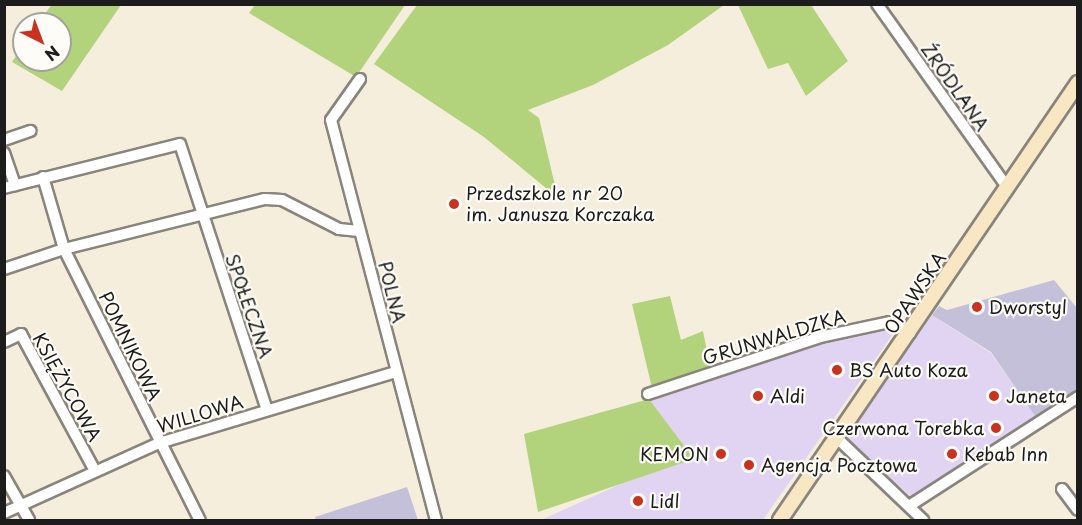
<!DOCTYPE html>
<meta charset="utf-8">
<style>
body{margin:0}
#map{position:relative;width:1082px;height:525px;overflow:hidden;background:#f6eedc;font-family:"Playpen Sans",sans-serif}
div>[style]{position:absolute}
.built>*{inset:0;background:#e1d4f3}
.industrial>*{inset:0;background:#c5c0da}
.green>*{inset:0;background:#b2d37b}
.roads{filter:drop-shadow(2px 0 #89857c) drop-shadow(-2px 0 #89857c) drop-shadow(0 2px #89857c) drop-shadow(0 -2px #89857c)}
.street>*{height:10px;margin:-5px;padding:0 5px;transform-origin:5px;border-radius:5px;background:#fff}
.secondary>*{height:14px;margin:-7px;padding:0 7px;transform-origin:7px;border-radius:7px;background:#f9e7c3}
.dots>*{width:16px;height:16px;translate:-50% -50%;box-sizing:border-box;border:3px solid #fdfcf7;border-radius:50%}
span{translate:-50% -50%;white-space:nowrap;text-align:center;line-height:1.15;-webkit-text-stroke:4.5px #fdfcf7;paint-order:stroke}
.street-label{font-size:18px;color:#1c1c1c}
.poi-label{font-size:18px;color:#1c1c1c}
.left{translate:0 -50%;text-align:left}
.right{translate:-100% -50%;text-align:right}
.frame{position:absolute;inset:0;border:6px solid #1c1c1c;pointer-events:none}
.north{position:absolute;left:12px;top:12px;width:60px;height:60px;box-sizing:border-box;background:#fdfcf7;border:2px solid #a3a29f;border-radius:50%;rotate:138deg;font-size:16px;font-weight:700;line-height:24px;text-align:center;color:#1c1c1c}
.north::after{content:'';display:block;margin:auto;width:21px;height:27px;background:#c8321e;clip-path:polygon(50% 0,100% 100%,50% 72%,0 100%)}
</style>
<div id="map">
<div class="built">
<div style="clip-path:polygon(932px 315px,991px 353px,1037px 419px,914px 499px,846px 439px)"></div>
<div style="clip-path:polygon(885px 326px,895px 331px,763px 520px,541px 520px,689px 453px,649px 399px,782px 353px)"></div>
</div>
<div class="industrial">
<div style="clip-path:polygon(1054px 280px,1077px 308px,1077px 392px,1037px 419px,991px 352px,932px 315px,939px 306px,947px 310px)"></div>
<div style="clip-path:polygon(407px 487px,418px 520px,316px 520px,315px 517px)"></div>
</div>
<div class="green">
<div style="clip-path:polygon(52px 4px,121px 5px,62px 91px,12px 62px,24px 44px,24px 60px,60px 60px,60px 24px,38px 24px)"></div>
<div style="clip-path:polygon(255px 5px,405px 5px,356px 77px,249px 13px)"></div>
<div style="clip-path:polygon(417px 5px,417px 4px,724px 5px,668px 45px,593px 85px,528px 110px,539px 118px,558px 198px,484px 137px,374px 64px)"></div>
<div style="clip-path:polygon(738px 5px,811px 5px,848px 61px,806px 96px,788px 63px,768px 69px)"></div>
<div style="clip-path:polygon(670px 296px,681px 340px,703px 331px,710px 366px,652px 388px,632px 304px)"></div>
<div style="clip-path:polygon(649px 399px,694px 459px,538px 512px,524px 434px)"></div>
</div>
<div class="roads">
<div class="street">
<div style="left:877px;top:4px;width:224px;rotate:54.6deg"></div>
<div style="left:360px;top:79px;width:50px;rotate:125.3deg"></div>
<div style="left:331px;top:120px;width:414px;rotate:75.3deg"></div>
<div style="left:4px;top:140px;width:28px;rotate:-19deg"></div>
<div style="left:4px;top:153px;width:34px;rotate:71deg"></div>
<div style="left:43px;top:177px;width:75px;rotate:73.7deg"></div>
<div style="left:64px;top:249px;width:303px;rotate:63.4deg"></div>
<div style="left:4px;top:188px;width:181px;rotate:-14deg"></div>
<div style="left:180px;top:144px;width:280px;rotate:71.9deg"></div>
<div style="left:4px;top:269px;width:63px;rotate:-18.4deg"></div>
<div style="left:64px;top:249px;width:207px;rotate:-14deg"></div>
<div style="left:265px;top:199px;width:17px;rotate:3deg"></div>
<div style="left:282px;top:200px;width:64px;rotate:27deg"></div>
<div style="left:339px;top:229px;width:20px;rotate:6deg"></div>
<div style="left:4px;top:342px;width:19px;rotate:-25deg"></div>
<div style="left:21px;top:334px;width:153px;rotate:61.6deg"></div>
<div style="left:648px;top:394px;width:181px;rotate:-18.3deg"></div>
<div style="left:820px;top:337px;width:72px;rotate:-12.1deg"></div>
<div style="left:890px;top:322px;width:23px;rotate:29deg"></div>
<div style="left:837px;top:438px;width:119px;rotate:43.6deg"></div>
<div style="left:4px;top:476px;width:51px;rotate:60.4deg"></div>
<div style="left:1062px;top:489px;width:26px;rotate:53deg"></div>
<div style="left:909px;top:506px;width:201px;rotate:-32.8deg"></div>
<div style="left:4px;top:513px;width:170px;rotate:-24.3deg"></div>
<div style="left:159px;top:443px;width:246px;rotate:-16.7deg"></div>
</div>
<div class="secondary">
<div style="left:780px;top:520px;width:529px;rotate:-55.71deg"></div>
</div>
</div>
<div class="dots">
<div style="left:454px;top:204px;background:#c8321e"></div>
<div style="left:977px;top:307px;background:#c8321e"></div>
<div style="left:837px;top:370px;background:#c8321e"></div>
<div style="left:758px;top:396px;background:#c8321e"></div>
<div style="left:994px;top:396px;background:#c8321e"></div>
<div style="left:996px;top:428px;background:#c8321e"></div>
<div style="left:721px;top:454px;background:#c8321e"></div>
<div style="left:952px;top:454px;background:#c8321e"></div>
<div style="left:749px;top:465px;background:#c8321e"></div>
<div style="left:638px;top:501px;background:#c8321e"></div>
</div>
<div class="street-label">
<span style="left:955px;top:87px;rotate:55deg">ŹRÓDLANA</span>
<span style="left:392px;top:292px;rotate:76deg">POLNA</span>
<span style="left:915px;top:293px;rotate:-56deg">OPAWSKA</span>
<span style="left:249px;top:306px;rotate:71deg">SPOŁECZNA</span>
<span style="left:774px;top:337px;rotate:-17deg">GRUNWALDZKA</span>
<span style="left:130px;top:346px;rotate:64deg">POMNIKOWA</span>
<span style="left:67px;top:387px;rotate:61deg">KSIĘŻYCOWA</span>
<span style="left:200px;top:414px;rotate:-17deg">WILLOWA</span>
</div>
<div class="poi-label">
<span class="left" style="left:466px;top:204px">Przedszkole nr 20<br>im. Janusza Korczaka</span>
<span class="left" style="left:989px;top:307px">Dworstyl</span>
<span class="left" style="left:849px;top:370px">BS Auto Koza</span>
<span class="left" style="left:770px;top:396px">Aldi</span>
<span class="left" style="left:1006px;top:396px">Janeta</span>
<span class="right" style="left:984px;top:428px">Czerwona Torebka</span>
<span class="right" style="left:709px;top:454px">KEMON</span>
<span class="left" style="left:964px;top:454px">Kebab Inn</span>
<span class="left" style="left:761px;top:465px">Agencja Pocztowa</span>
<span class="left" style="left:650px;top:501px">Lidl</span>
</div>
<div class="frame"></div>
<div class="north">N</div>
</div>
